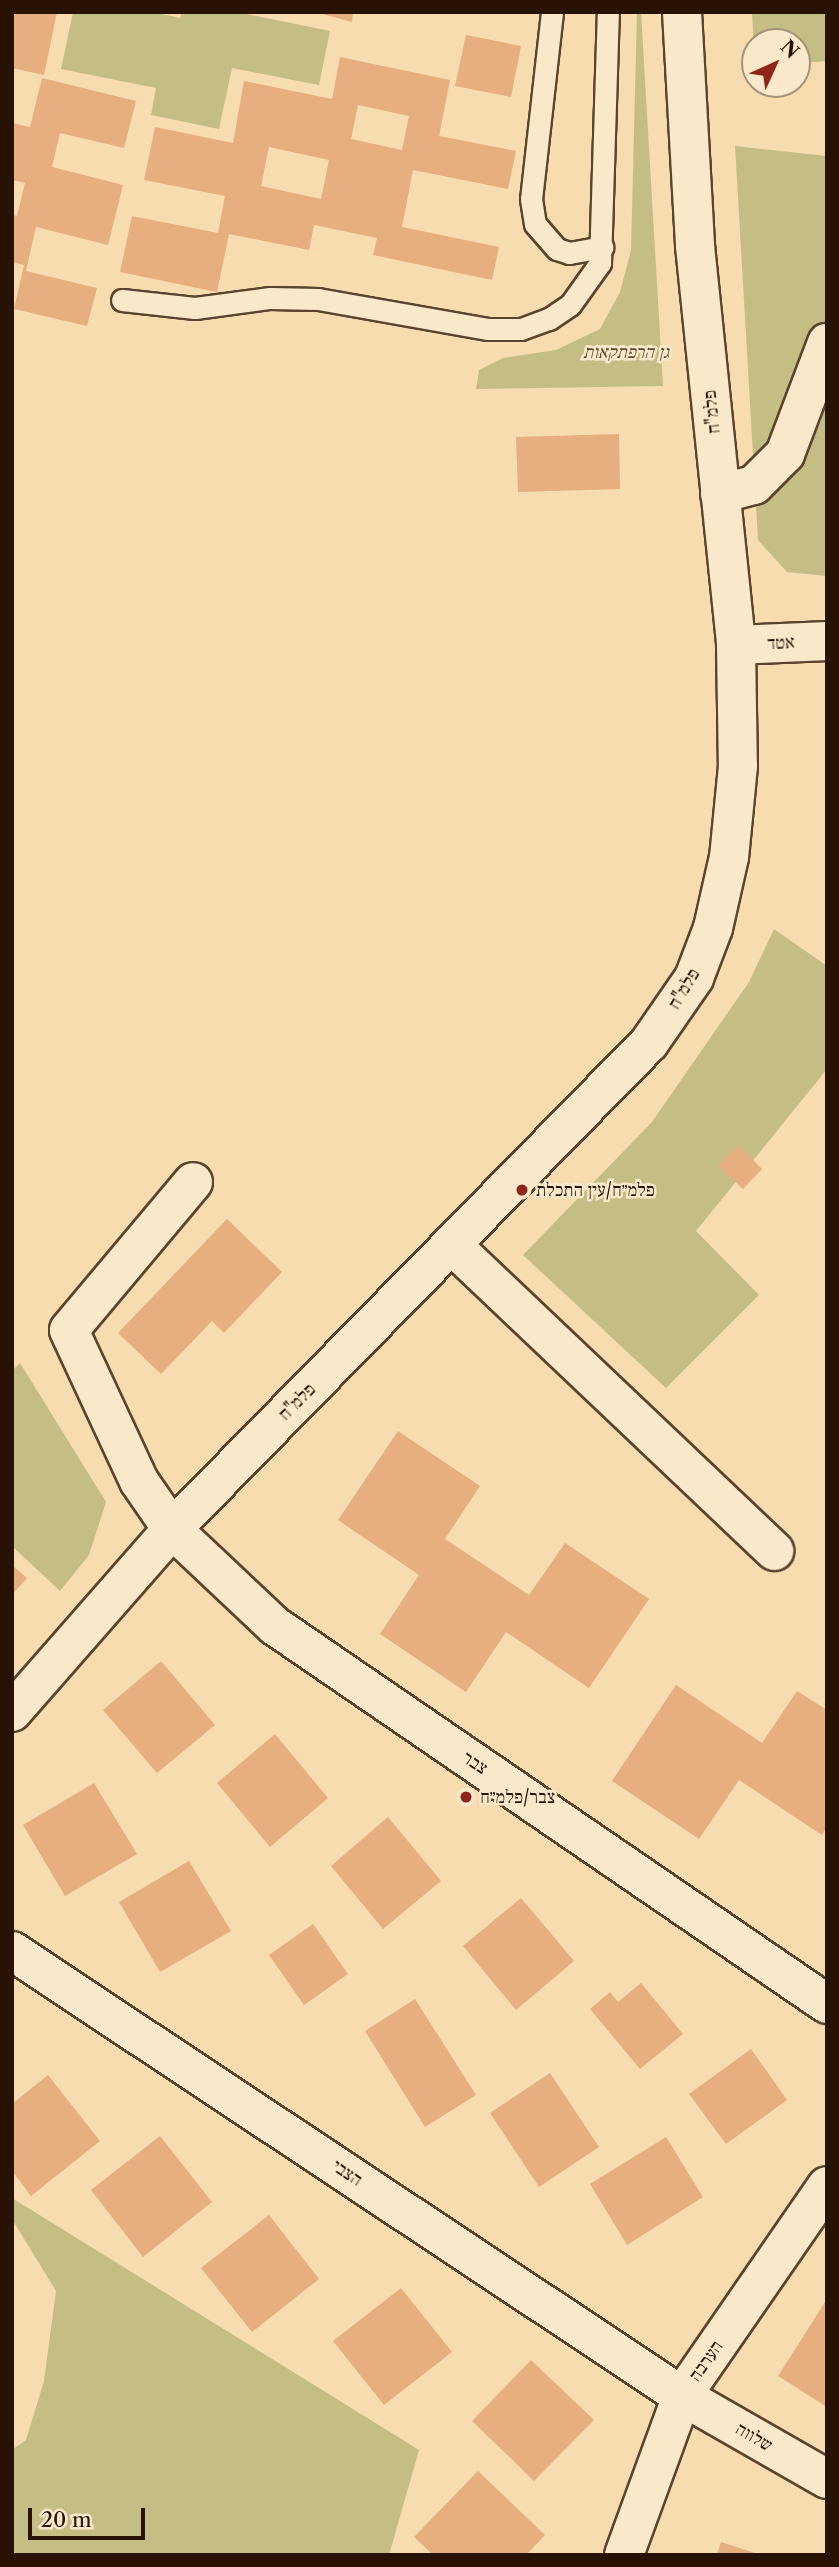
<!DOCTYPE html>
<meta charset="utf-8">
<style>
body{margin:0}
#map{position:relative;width:839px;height:2567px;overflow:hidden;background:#f6dcae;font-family:"Libre Caslon Text","Frank Ruhl Libre",serif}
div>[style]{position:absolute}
.green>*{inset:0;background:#c4be85}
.building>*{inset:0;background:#e7ae80}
.roads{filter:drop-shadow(2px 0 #5b442e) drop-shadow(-2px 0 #5b442e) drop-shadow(0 2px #5b442e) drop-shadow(0 -2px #5b442e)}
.service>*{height:21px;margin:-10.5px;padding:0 10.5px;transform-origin:10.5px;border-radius:10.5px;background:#f9e8ca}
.minor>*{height:38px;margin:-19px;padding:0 19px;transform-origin:19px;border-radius:19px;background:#f9e8ca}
.tertiary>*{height:38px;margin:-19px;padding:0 19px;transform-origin:19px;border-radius:19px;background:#f9e8ca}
.dots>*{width:19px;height:19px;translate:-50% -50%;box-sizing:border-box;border:4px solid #f9e8ca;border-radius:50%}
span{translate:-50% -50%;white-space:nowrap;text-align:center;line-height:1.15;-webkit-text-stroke:5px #f9e8ca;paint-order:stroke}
.park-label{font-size:18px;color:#5e4e31;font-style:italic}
.street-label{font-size:18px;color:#271204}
.poi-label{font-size:18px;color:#271204}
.left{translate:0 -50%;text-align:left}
.frame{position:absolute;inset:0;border:14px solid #271204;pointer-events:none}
.north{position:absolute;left:741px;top:28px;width:70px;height:70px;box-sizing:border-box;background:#f9e8ca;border:2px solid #a5927b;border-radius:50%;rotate:45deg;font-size:19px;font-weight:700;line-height:28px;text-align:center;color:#271204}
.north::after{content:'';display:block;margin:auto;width:24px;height:32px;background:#8f2418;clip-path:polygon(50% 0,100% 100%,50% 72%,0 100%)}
.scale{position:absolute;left:28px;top:2508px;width:117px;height:32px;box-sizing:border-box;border:4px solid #271204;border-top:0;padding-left:9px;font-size:21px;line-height:24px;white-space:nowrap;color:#271204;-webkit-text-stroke:5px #f9e8ca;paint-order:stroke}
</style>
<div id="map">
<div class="green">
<div style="clip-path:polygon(73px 12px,152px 12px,180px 18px,182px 12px,237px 12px,330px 31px,319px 85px,232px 68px,219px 129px,151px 115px,156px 88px,61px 69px)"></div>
<div style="clip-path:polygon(637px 12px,641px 12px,663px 386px,476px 389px,479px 370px,503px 358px,556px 350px,600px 329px,620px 292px,631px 250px)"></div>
<div style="clip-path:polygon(752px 12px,827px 12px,827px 61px,797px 63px,797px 42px,755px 42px,755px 66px)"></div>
<div style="clip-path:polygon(735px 146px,827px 156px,827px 576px,787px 572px,758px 540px)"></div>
<div style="clip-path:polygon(774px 929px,827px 966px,827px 1069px,696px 1231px,759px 1295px,666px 1388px,523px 1255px,652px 1122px,749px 982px)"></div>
<div style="clip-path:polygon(20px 1363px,106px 1502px,89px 1555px,60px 1591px,12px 1546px,12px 1371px)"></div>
<div style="clip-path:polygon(12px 2198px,419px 2450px,389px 2555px,12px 2555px,12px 2450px,26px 2440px,44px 2381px,56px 2291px,12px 2219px)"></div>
</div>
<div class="building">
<div style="clip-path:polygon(12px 12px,57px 12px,44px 75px,12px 68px)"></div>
<div style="clip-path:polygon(315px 12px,353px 12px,352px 22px)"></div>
<div style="clip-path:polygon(466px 35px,521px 46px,511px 97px,455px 86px)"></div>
<div style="clip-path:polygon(evenodd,340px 57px,450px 80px,439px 136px,516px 151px,508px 189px,413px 170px,402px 227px,499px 247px,492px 280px,373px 255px,377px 238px,314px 225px,309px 250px,229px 234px,217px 292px,120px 272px,132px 216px,218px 233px,225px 196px,144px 180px,155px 127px,233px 143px,244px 81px,332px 99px,340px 57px,358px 105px,409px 116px,402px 150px,351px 139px,358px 105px,340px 57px,269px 147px,329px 160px,321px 199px,261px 186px,269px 147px)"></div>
<div style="clip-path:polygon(42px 78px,136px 101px,124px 148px,60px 133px,52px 167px,123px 185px,108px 245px,36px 227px,26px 271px,97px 288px,87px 326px,14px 309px,24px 265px,12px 262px,12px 215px,17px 216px,25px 183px,12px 180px,12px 123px,30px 127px)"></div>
<div style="clip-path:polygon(619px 434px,620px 489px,518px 492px,516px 437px)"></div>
<div style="clip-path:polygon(738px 1145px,762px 1169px,743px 1189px,718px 1166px)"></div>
<div style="clip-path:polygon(227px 1219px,282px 1272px,224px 1333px,212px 1321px,161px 1374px,118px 1333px)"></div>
<div style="clip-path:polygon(398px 1431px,480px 1486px,445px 1539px,529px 1595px,565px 1543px,649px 1599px,589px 1688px,506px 1632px,466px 1692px,380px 1634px,419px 1575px,338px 1520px)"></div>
<div style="clip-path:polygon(12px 1565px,27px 1578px,12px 1595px)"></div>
<div style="clip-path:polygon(161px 1661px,215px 1725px,157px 1773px,103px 1710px)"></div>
<div style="clip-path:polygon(676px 1685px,762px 1743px,797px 1691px,827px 1710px,827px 1827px,822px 1835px,739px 1780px,699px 1839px,612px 1781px)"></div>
<div style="clip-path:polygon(275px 1734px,328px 1798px,270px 1847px,217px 1783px)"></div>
<div style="clip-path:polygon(94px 1783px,137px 1854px,65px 1896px,23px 1825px)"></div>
<div style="clip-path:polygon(388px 1817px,441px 1881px,383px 1929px,331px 1866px)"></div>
<div style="clip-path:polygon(189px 1861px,231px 1931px,160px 1972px,119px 1902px)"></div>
<div style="clip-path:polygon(521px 1898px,574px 1961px,516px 2010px,463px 1946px)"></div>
<div style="clip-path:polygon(313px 1924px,348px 1974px,304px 2005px,269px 1955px)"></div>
<div style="clip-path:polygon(641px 1983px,683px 2034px,640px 2069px,590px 2009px,610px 1992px,618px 2002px)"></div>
<div style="clip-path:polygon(415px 1999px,476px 2095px,425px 2127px,365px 2031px)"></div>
<div style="clip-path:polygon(751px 2049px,787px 2100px,726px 2144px,689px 2094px)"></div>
<div style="clip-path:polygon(550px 2073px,599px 2147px,539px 2187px,490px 2113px)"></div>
<div style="clip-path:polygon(48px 2075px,100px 2141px,31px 2196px,12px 2171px,12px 2104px)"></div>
<div style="clip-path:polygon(160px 2136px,212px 2202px,143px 2257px,91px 2190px)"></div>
<div style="clip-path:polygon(666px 2137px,703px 2197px,627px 2245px,590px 2184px)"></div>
<div style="clip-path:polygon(269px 2215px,319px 2279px,252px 2332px,201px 2268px)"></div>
<div style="clip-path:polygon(401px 2288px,452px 2352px,384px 2405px,333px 2341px)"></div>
<div style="clip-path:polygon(827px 2299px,827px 2407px,778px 2376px)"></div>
<div style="clip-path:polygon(531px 2360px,594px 2420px,534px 2481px,472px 2421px)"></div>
<div style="clip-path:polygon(478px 2471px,545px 2535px,526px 2555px,433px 2555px,414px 2537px)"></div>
<div style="clip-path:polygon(721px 2542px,758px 2554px,758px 2555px,717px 2555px)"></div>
</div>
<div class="roads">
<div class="service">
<div style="left:552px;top:12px;width:188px;rotate:96.4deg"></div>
<div style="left:531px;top:199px;width:25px;rotate:81deg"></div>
<div style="left:535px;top:224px;width:33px;rotate:49deg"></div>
<div style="left:557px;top:249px;width:13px;rotate:18deg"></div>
<div style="left:569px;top:253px;width:34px;rotate:-10deg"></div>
<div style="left:122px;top:300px;width:73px;rotate:6.3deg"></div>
<div style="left:195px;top:308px;width:76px;rotate:-7.6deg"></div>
<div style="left:270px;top:298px;width:48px;rotate:1.2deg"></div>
<div style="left:318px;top:299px;width:173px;rotate:10deg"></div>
<div style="left:488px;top:329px;width:33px"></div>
<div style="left:521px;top:329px;width:30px;rotate:-20deg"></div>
<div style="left:549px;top:319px;width:25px;rotate:-34deg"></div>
<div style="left:570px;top:305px;width:52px;rotate:-54.5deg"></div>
<div style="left:600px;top:263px;width:251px;rotate:-88.2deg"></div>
</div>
<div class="minor">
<div style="left:720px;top:494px;width:35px;rotate:-15deg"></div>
<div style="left:754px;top:485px;width:44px;rotate:-45deg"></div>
<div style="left:785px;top:454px;width:119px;rotate:-69.3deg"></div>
<div style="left:736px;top:645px;width:91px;rotate:-2.5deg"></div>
<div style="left:453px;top:1246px;width:443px;rotate:43.5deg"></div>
<div style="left:12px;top:1712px;width:243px;rotate:-48.8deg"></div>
<div style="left:172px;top:1529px;width:58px;rotate:-124.5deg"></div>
<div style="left:139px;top:1481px;width:166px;rotate:-114.9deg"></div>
<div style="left:69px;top:1330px;width:193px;rotate:-50deg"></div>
<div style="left:12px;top:1951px;width:804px;rotate:33.59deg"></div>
<div style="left:682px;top:2396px;width:167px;rotate:29.8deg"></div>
<div style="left:624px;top:2555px;width:169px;rotate:-70deg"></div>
<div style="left:682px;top:2396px;width:255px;rotate:-55.4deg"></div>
</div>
<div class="tertiary">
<div style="left:682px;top:12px;width:234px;rotate:86.8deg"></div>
<div style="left:695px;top:246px;width:401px;rotate:84.1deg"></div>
<div style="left:736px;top:645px;width:121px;rotate:89.1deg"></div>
<div style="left:738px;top:766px;width:91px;rotate:95.6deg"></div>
<div style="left:729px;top:857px;width:73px;rotate:102.7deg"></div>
<div style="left:713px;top:928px;width:53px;rotate:110.8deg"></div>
<div style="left:694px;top:978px;width:79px;rotate:124.7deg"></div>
<div style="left:649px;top:1043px;width:681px;rotate:134.46deg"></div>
<div style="left:172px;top:1529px;width:141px;rotate:43.3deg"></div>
<div style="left:275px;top:1626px;width:669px;rotate:34.4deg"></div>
</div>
</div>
<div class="dots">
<div style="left:522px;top:1190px;background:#8f2418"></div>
<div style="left:466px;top:1797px;background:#8f2418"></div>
</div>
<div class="park-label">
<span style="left:626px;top:352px">גן הרפתקאות</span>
</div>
<div class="street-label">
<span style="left:712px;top:412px;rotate:-96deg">פלמ"ח</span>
<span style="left:781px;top:643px;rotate:-3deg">אטד</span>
<span style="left:684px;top:989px;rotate:-59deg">פלמ"ח</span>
<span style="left:297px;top:1402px;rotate:-45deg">פלמ"ח</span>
<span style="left:475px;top:1763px;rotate:34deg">צבר</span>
<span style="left:347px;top:2173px;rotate:34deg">הצבי</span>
<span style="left:706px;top:2361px;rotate:-55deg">הערבה</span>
<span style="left:754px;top:2437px;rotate:30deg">שלווה</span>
</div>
<div class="poi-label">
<span class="left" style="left:536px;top:1190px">פלמ״ח/עין התכלת</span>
<span class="left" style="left:480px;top:1797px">צבר/פלמ״ח</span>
</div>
<div class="frame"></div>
<div class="north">N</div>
<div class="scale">20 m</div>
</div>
